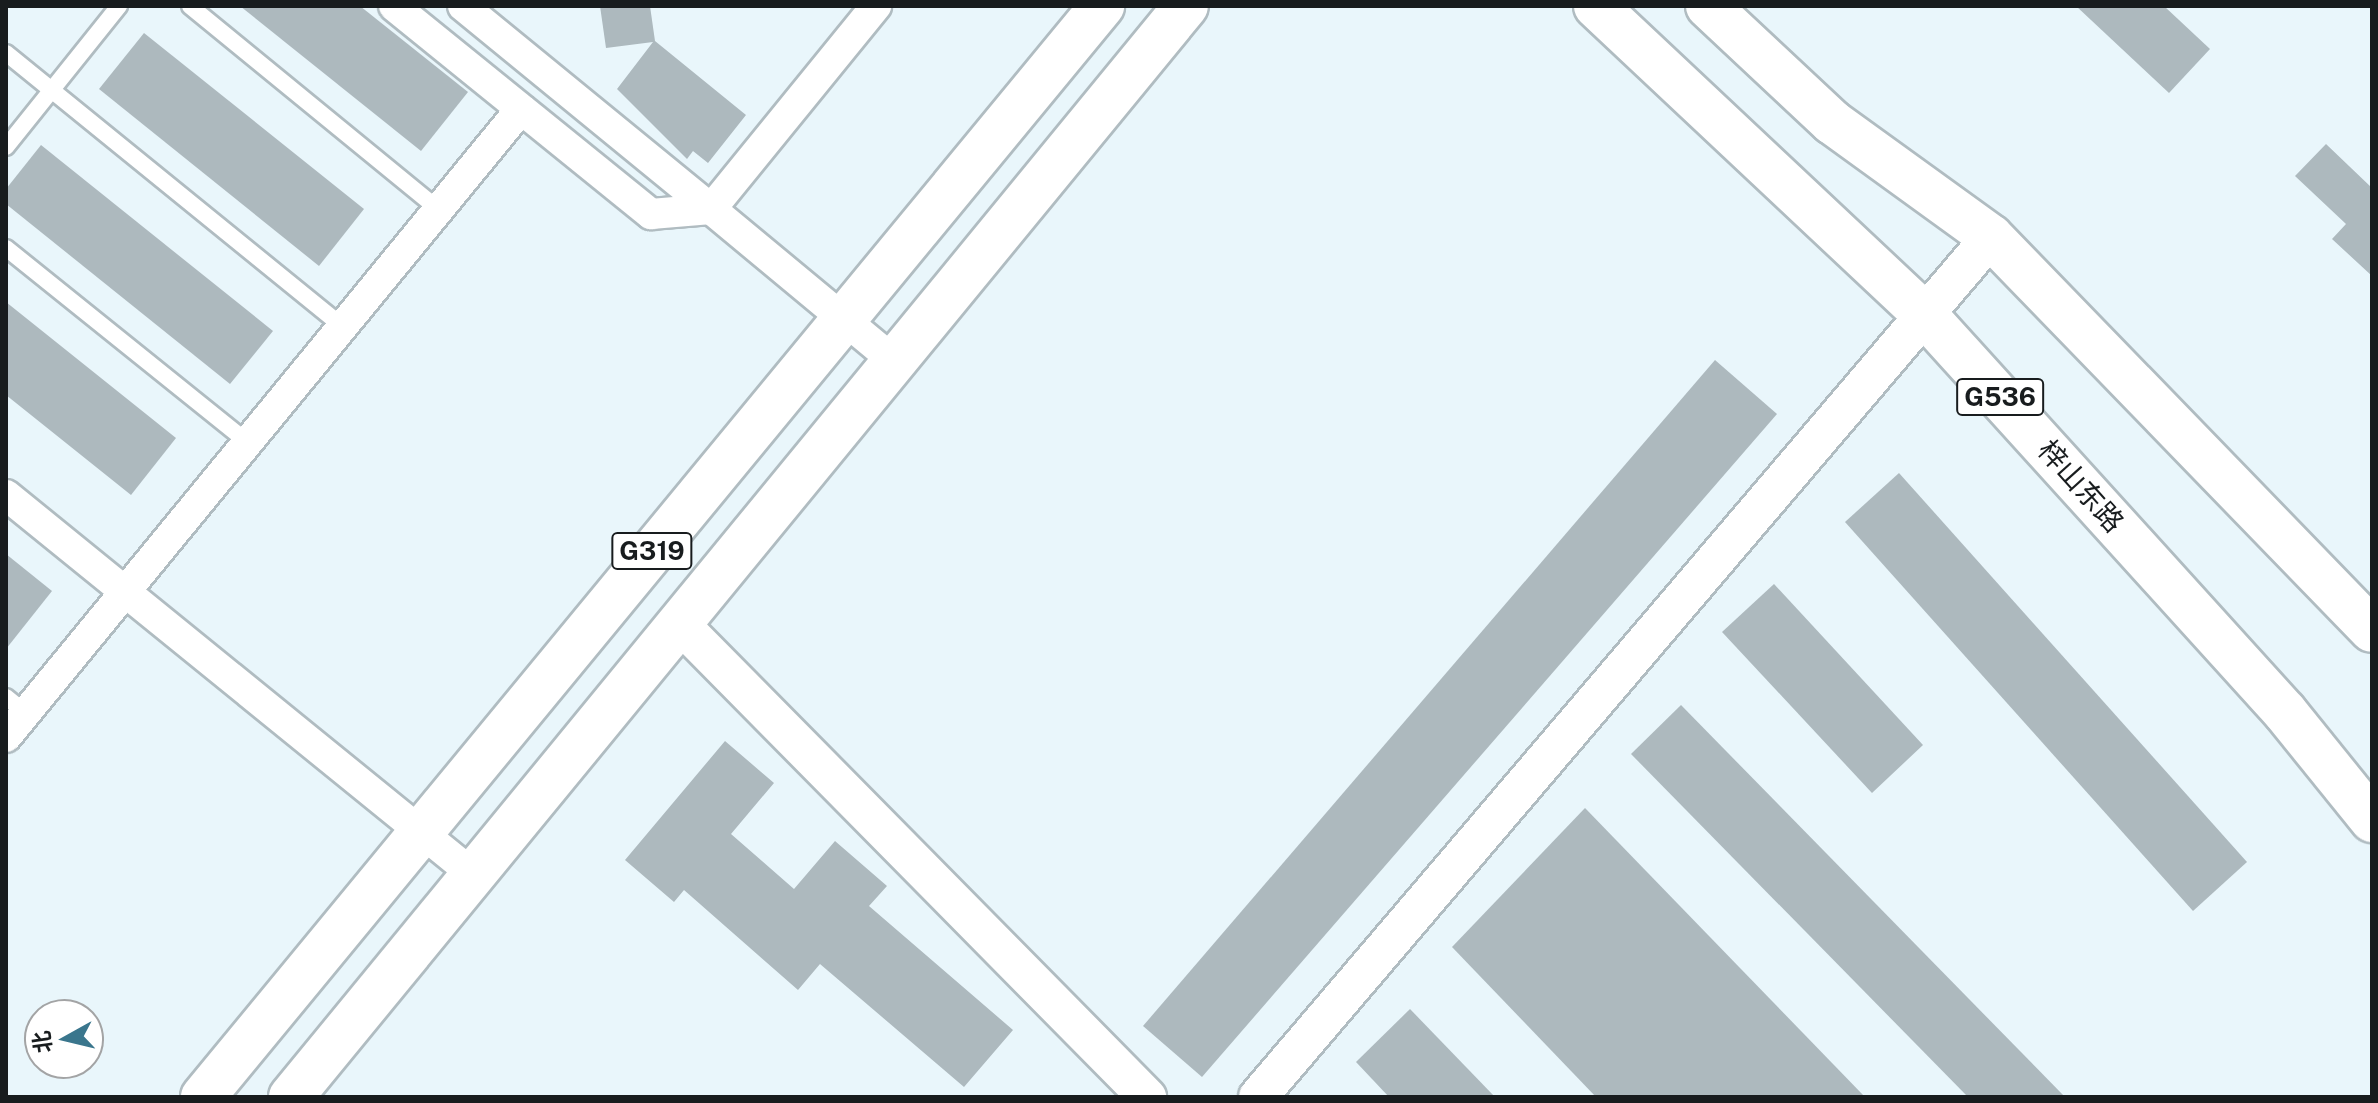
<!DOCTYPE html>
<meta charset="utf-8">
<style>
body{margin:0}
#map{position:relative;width:2378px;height:1103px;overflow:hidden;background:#e9f6fb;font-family:"Public Sans","Noto Sans SC",sans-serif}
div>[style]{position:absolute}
.building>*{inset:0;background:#adb9be}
.roads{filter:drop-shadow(2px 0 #b0bcc1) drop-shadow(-2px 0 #b0bcc1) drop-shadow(0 2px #b0bcc1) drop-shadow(0 -2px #b0bcc1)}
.service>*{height:16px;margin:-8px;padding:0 8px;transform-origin:8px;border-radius:8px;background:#fff}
.minor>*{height:30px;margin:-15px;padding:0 15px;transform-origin:15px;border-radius:15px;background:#fff}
.tertiary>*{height:38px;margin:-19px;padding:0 19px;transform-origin:19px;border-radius:19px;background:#fff}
.primary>*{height:44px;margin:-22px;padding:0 22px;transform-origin:22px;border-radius:22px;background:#fff}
.trunk>*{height:44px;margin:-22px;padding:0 22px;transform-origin:22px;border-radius:22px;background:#fff}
span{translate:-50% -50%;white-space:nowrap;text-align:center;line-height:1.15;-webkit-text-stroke:6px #fff;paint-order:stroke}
.shield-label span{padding:2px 6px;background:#fff;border:2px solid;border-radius:6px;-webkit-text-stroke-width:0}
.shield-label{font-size:26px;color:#181c1e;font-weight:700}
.street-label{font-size:28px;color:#181c1e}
.frame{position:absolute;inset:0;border:8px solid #181c1e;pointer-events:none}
.north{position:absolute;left:24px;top:999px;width:80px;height:80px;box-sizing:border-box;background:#fff;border:2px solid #a3a4a5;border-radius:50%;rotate:262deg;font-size:22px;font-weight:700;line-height:32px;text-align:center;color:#181c1e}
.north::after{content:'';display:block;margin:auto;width:28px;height:36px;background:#3a768d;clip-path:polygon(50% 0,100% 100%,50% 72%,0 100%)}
</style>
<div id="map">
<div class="building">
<div style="clip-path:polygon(240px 6px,360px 6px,468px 92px,421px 151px)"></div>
<div style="clip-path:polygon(600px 6px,650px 6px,655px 41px,746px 115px,708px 163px,693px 151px,687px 159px,617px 89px,653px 42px,606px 48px)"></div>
<div style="clip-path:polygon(2076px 6px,2164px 6px,2210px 49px,2169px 93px)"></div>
<div style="clip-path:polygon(144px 33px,364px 209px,319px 266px,99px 89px)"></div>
<div style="clip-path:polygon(2326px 144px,2372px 188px,2372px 276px,2332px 239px,2346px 224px,2295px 176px)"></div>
<div style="clip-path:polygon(41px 145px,273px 331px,230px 384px,6px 204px,6px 189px)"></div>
<div style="clip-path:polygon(6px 302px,176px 438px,131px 495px,6px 395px)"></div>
<div style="clip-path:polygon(1715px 360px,1777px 414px,1202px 1077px,1143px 1026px)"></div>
<div style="clip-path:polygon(1899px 473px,2247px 862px,2193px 911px,1845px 522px)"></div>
<div style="clip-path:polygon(6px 554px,52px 591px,6px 649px)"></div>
<div style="clip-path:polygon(1774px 584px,1923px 745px,1872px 793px,1722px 632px)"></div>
<div style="clip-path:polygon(1681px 705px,2065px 1097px,1968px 1097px,1631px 754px)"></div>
<div style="clip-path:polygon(725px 741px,774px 783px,731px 834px,794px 889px,835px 841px,887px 886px,869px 906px,1013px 1030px,964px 1087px,820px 964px,798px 990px,684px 890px,674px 902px,625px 860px)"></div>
<div style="clip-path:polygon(1585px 808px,1865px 1097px,1596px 1097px,1452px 947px)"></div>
<div style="clip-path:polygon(1410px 1009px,1495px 1097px,1389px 1097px,1356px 1062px)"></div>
</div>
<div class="roads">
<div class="service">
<div style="left:190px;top:6px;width:320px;rotate:39.3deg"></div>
<div style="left:6px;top:53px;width:433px;rotate:39.1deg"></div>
<div style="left:6px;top:147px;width:181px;rotate:-51.3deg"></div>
<div style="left:6px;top:248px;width:309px;rotate:38.8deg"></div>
<div style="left:6px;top:697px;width:26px;rotate:39deg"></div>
</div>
<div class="minor">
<div style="left:394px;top:6px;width:331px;rotate:39deg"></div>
<div style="left:651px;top:214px;width:60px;rotate:-4.8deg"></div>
<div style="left:711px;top:209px;width:239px;rotate:39.7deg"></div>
<div style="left:463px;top:6px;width:320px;rotate:39.3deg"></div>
<div style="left:711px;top:209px;width:262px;rotate:-50.9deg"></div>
<div style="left:6px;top:495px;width:603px;rotate:39.08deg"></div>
<div style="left:6px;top:737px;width:812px;rotate:-50.65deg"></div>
</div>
<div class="tertiary">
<div style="left:680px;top:624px;width:665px;rotate:45.37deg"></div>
<div style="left:1258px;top:1097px;width:1130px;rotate:-49.56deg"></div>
</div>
<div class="primary">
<div style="left:203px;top:1097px;width:1414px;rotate:-50.51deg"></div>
<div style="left:291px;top:1097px;width:1411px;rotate:-50.64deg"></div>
</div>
<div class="trunk">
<div style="left:1596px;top:6px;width:451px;rotate:43.2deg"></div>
<div style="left:1925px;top:315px;width:536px;rotate:47.8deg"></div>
<div style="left:2285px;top:712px;width:139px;rotate:51.1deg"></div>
<div style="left:1708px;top:6px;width:170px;rotate:43.1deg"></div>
<div style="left:1832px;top:122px;width:196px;rotate:35.9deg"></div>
<div style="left:1991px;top:237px;width:547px;rotate:45.89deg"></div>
</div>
</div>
<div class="shield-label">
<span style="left:2000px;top:397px">G536</span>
<span style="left:652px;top:551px">G319</span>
</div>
<div class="street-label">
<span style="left:2081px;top:486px;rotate:48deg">梓山东路</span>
</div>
<div class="frame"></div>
<div class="north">北</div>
</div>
